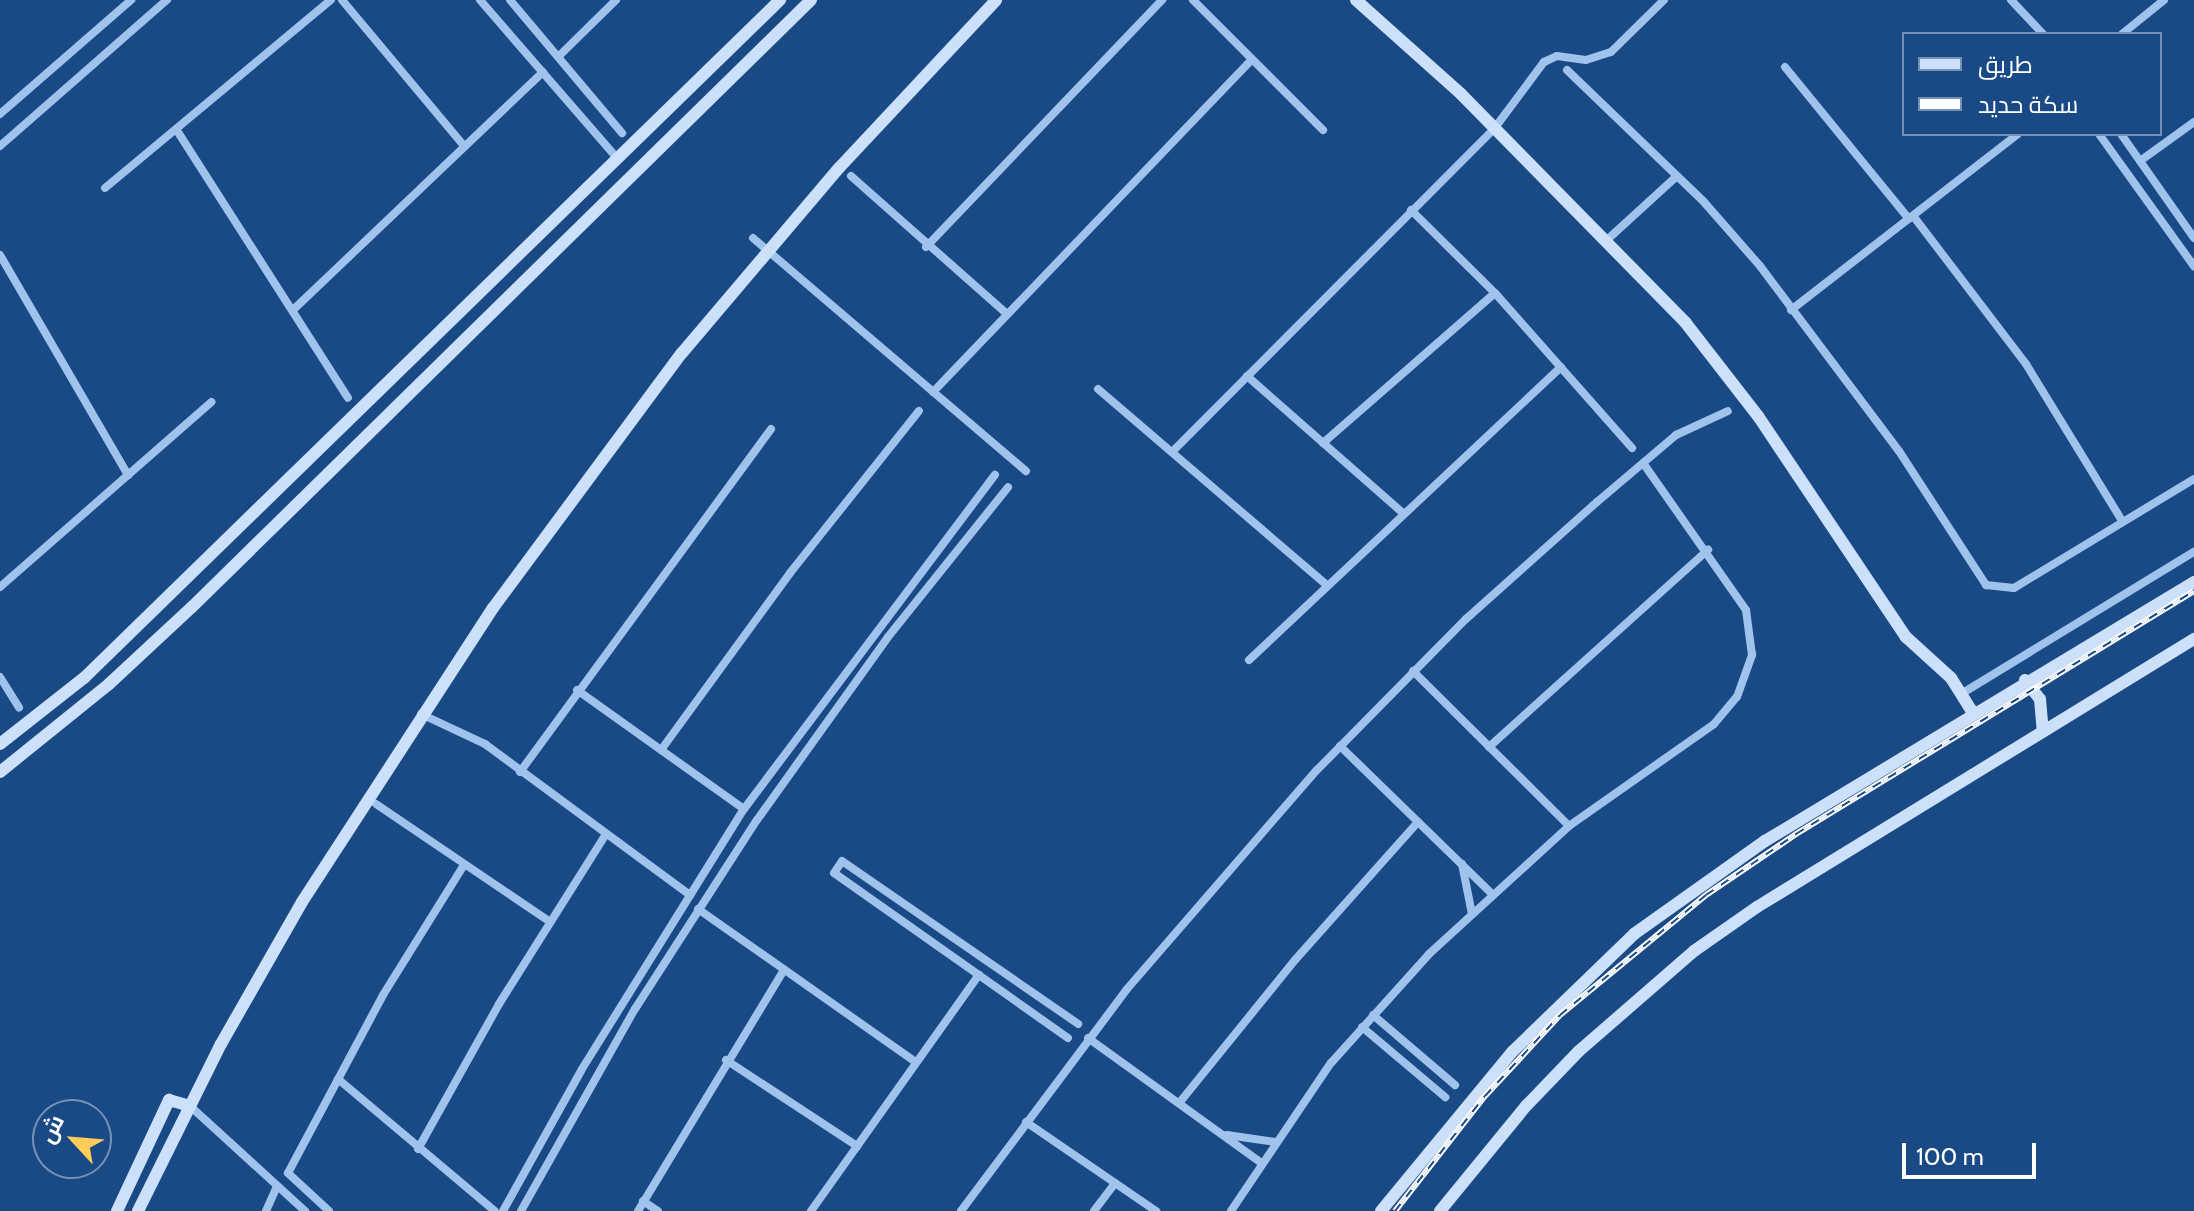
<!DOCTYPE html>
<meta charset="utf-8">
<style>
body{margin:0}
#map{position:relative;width:2194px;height:1211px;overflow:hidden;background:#194a86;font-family:Cabin,Cairo,sans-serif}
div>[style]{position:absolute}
.street>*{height:8px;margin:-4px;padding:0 4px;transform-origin:4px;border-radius:4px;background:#9fc3ec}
.secondary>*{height:12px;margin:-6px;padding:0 6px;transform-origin:6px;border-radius:6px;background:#cce0f9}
.rail>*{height:6px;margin-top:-3px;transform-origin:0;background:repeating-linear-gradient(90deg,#194a86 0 9px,#fff 0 18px);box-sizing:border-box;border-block:2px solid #fff}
span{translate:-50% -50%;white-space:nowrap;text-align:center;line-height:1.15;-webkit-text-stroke:7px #194a86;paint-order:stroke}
.legend{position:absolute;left:1902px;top:32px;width:260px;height:104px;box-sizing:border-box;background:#194a86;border:2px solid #7592b6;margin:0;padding:10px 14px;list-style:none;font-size:24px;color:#fff}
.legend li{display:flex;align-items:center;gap:16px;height:40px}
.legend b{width:40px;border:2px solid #7592b6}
.north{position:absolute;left:32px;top:1099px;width:80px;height:80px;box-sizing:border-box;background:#194a86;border:2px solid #7592b6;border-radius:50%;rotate:296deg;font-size:22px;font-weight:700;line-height:32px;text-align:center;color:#fff}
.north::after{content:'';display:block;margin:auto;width:28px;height:36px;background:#ffcd5a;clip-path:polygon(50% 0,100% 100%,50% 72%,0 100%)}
.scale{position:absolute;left:1902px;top:1143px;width:134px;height:36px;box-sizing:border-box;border:4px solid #fff;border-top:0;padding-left:10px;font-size:24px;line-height:28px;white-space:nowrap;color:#fff;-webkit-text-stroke:6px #194a86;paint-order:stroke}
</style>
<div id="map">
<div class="street">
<div style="left:342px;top:0;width:190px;rotate:50.1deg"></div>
<div style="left:480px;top:0;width:209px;rotate:49.1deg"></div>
<div style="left:510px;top:0;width:174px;rotate:49.9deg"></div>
<div style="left:1193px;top:0;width:184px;rotate:45deg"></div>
<div style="left:2011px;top:0;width:47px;rotate:46.7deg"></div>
<div style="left:2122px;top:34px;width:54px;rotate:-39deg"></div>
<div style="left:559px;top:56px;width:80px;rotate:-44.5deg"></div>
<div style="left:1785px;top:67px;width:196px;rotate:50.8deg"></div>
<div style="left:1567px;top:70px;width:190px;rotate:43.9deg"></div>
<div style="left:1704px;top:202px;width:85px;rotate:48.8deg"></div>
<div style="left:1760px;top:266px;width:231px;rotate:53.1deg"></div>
<div style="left:1899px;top:451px;width:160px;rotate:57deg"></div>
<div style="left:1986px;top:585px;width:28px;rotate:6deg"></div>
<div style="left:2014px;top:588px;width:210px;rotate:-31.2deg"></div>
<div style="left:0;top:114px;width:174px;rotate:-41deg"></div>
<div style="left:176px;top:129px;width:319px;rotate:57.4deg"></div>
<div style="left:2099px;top:134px;width:163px;rotate:54.3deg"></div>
<div style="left:2121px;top:134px;width:127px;rotate:54.9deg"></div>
<div style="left:0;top:146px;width:222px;rotate:-41.2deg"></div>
<div style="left:2140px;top:161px;width:67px;rotate:-35.8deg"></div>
<div style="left:851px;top:176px;width:208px;rotate:41.5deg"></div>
<div style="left:105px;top:188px;width:294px;rotate:-39.8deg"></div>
<div style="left:1411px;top:210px;width:118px;rotate:44.7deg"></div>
<div style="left:1495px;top:293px;width:207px;rotate:48.5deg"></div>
<div style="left:1914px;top:217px;width:185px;rotate:52.7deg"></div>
<div style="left:2026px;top:364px;width:185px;rotate:58.5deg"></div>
<div style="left:753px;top:238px;width:359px;rotate:40.5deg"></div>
<div style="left:1608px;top:239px;width:93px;rotate:-42.4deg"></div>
<div style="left:926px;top:247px;width:342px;rotate:-46.3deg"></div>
<div style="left:0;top:255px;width:255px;rotate:59.8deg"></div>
<div style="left:293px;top:310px;width:345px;rotate:-43.6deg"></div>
<div style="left:1791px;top:310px;width:287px;rotate:-37.8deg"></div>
<div style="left:1247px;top:376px;width:206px;rotate:41.3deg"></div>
<div style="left:1098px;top:389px;width:301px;rotate:40.6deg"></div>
<div style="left:933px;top:392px;width:461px;rotate:-46.2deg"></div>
<div style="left:1323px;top:443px;width:228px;rotate:-41.1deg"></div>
<div style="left:1172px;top:452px;width:456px;rotate:-45.1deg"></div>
<div style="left:1494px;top:129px;width:84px;rotate:-53.3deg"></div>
<div style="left:1544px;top:62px;width:14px;rotate:-25deg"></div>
<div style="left:1557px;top:56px;width:29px;rotate:8deg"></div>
<div style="left:1586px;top:60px;width:26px;rotate:-18deg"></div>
<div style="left:1611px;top:52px;width:74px;rotate:-44.5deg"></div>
<div style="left:0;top:587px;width:281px;rotate:-41.2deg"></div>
<div style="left:1249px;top:660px;width:428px;rotate:-43.2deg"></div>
<div style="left:1413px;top:671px;width:220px;rotate:44.8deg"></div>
<div style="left:0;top:677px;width:36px;rotate:58deg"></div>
<div style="left:577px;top:690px;width:205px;rotate:35.5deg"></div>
<div style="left:1961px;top:694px;width:273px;rotate:-31.4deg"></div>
<div style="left:421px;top:714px;width:71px;rotate:25.1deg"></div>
<div style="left:485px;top:744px;width:255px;rotate:36.4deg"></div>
<div style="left:1340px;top:746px;width:212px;rotate:44.2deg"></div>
<div style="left:1489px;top:747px;width:295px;rotate:-42deg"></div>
<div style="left:661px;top:750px;width:219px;rotate:-53.9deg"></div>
<div style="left:790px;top:573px;width:207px;rotate:-51.5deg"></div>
<div style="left:520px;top:772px;width:425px;rotate:-53.8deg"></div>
<div style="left:376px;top:804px;width:210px;rotate:34.1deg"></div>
<div style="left:1462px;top:864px;width:51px;rotate:78.7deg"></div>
<div style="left:698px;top:909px;width:266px;rotate:35.1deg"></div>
<div style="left:1373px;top:1015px;width:108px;rotate:40.5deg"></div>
<div style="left:1362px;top:1027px;width:109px;rotate:40.1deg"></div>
<div style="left:1068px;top:1038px;width:286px;rotate:-144.8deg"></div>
<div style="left:834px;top:873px;width:14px;rotate:-56deg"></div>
<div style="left:842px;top:861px;width:287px;rotate:34.6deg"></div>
<div style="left:1088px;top:1038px;width:213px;rotate:35.8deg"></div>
<div style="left:726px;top:1060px;width:157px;rotate:33.3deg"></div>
<div style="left:338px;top:1079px;width:205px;rotate:40.1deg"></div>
<div style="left:1180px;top:1102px;width:183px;rotate:-51deg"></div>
<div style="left:1295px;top:960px;width:185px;rotate:-48.3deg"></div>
<div style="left:190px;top:1106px;width:156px;rotate:42.4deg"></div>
<div style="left:1026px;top:1122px;width:158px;rotate:34.4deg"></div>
<div style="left:1227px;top:1135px;width:49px;rotate:8.3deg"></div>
<div style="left:418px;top:1149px;width:166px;rotate:-60.8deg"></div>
<div style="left:499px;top:1004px;width:201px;rotate:-57.8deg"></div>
<div style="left:643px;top:1201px;width:18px;rotate:34deg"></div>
<div style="left:266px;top:1211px;width:27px;rotate:-66deg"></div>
<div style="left:329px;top:1211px;width:56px;rotate:-137.2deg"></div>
<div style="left:288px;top:1173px;width:202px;rotate:-61.9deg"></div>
<div style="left:383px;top:995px;width:153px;rotate:-58.1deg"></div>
<div style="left:503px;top:1211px;width:162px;rotate:-60.9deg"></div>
<div style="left:582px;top:1069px;width:306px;rotate:-58.1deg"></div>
<div style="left:744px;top:809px;width:418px;rotate:-53.1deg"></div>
<div style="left:521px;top:1211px;width:232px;rotate:-60.6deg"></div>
<div style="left:635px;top:1009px;width:225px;rotate:-57.2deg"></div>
<div style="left:757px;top:820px;width:225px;rotate:-54.4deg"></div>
<div style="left:888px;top:637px;width:192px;rotate:-51.3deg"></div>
<div style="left:638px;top:1211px;width:282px;rotate:-58.8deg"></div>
<div style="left:811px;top:1211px;width:290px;rotate:-54.6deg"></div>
<div style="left:961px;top:1211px;width:277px;rotate:-53.2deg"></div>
<div style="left:1127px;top:989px;width:290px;rotate:-49.1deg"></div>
<div style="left:1317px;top:770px;width:212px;rotate:-45.4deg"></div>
<div style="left:1466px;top:619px;width:176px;rotate:-41.8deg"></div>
<div style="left:1597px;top:502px;width:104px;rotate:-40.3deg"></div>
<div style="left:1676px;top:435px;width:57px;rotate:-24.8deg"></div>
<div style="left:1094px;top:1211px;width:35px;rotate:-53deg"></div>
<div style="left:1231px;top:1211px;width:179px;rotate:-56deg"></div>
<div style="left:1331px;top:1063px;width:147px;rotate:-48deg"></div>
<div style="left:1429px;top:954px;width:190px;rotate:-42.4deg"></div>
<div style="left:1569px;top:826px;width:177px;rotate:-35.1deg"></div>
<div style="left:1714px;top:724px;width:35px;rotate:-50deg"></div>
<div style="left:1737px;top:697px;width:45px;rotate:-70.3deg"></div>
<div style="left:1752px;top:655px;width:45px;rotate:-97.6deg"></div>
<div style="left:1746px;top:610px;width:179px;rotate:-125deg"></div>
</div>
<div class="secondary">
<div style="left:1356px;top:0;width:141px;rotate:41.8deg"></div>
<div style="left:1461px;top:94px;width:320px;rotate:45.5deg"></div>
<div style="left:1685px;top:322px;width:119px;rotate:52.2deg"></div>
<div style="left:1758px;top:416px;width:266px;rotate:56.2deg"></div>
<div style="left:1906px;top:637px;width:61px;rotate:42.3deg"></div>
<div style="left:1951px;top:678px;width:41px;rotate:57.8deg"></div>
<div style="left:2025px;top:680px;width:24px;rotate:52deg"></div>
<div style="left:2040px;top:699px;width:32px;rotate:85deg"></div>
<div style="left:0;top:744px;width:107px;rotate:-38.2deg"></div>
<div style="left:84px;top:678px;width:972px;rotate:-44.25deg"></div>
<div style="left:0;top:772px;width:140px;rotate:-38.9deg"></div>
<div style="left:109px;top:684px;width:113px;rotate:-42.9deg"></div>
<div style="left:192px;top:607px;width:867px;rotate:-44.44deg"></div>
<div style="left:117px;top:1211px;width:123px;rotate:-64.9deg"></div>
<div style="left:169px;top:1100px;width:22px;rotate:16deg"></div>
<div style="left:138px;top:1211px;width:186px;rotate:-63.6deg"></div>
<div style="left:221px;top:1044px;width:163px;rotate:-60.3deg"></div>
<div style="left:302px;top:902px;width:351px;rotate:-57deg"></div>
<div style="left:493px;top:608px;width:317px;rotate:-53.5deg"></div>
<div style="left:682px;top:353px;width:243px;rotate:-49.7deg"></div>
<div style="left:839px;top:168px;width:230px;rotate:-46.9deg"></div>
<div style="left:1381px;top:1211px;width:206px;rotate:-50.5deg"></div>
<div style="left:1512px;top:1052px;width:170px;rotate:-44deg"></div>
<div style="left:1634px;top:934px;width:161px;rotate:-35.4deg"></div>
<div style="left:1765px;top:841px;width:501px;rotate:-31.12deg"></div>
<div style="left:1440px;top:1211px;width:136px;rotate:-50.7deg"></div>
<div style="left:1526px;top:1106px;width:76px;rotate:-46.1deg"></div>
<div style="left:1579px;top:1051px;width:152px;rotate:-41deg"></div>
<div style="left:1694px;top:951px;width:77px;rotate:-34.9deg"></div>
<div style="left:1757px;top:907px;width:513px;rotate:-31.52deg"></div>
</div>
<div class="rail">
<div style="left:1395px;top:1211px;width:146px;rotate:-52deg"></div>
<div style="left:1485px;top:1096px;width:110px;rotate:-47.2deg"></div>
<div style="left:1560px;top:1015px;width:189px;rotate:-39.4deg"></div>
<div style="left:1706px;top:895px;width:109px;rotate:-34.1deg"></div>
<div style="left:1796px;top:834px;width:466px;rotate:-31.4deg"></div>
</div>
<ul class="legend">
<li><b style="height:10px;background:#cce0f9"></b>طريق</li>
<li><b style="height:10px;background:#fff"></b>سكة حديد</li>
</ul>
<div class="north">ش</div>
<div class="scale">100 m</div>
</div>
